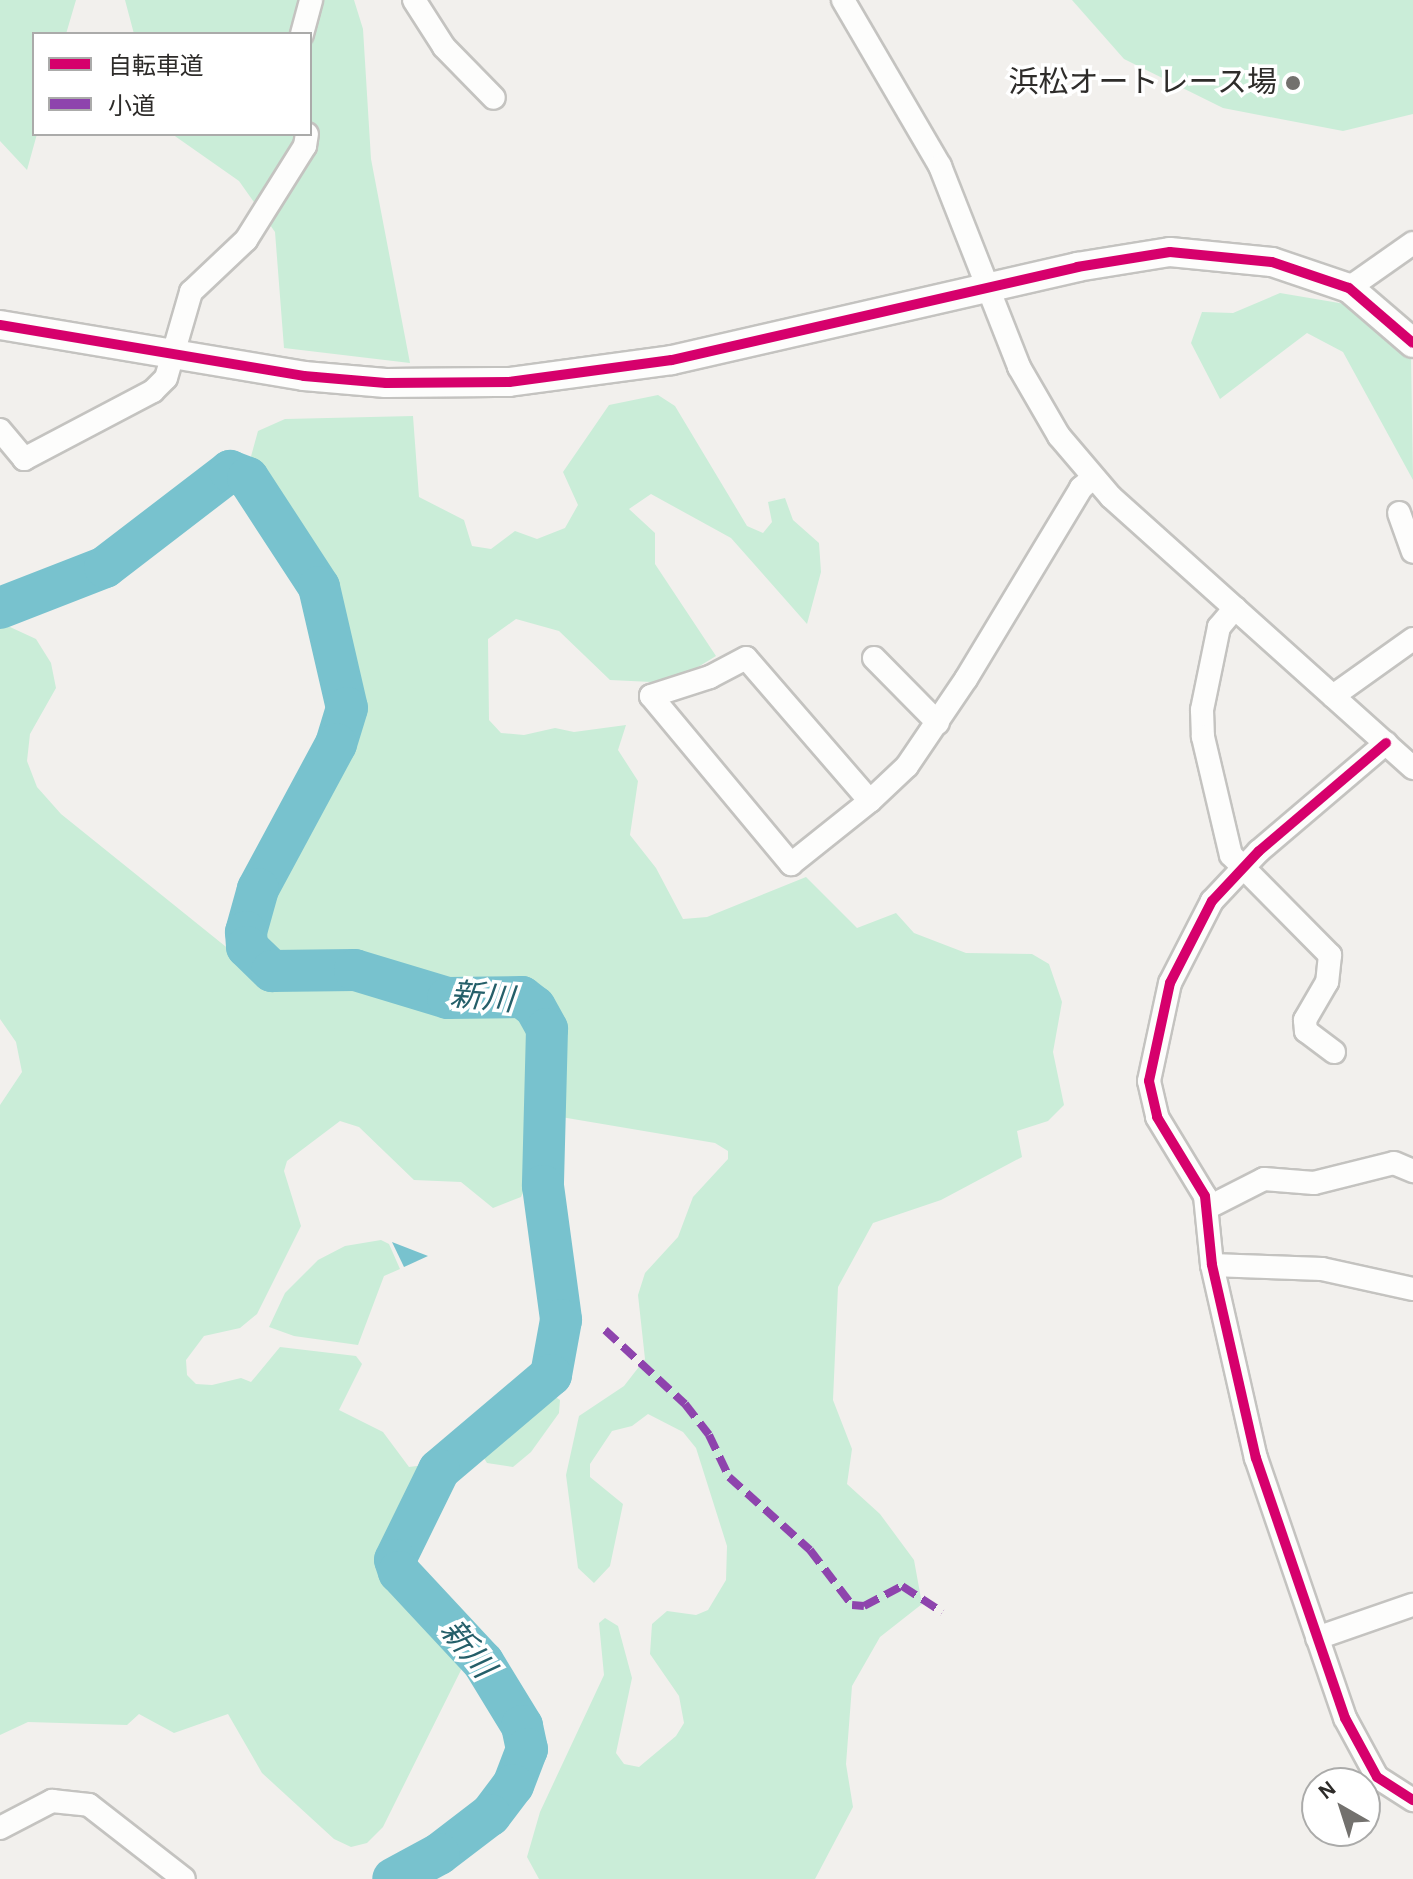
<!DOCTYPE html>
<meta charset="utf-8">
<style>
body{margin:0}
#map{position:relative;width:1413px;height:1879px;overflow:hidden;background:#f2f0ed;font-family:"Alegreya Sans","Noto Sans JP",sans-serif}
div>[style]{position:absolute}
.green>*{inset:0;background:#caedd8}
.water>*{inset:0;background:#78c2ce}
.river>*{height:42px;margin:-21px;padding:0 21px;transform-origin:21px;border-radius:21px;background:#78c2ce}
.roads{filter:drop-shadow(2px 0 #c4c3c0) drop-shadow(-2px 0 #c4c3c0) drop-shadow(0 2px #c4c3c0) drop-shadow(0 -2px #c4c3c0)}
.minor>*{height:22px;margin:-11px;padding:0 11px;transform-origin:11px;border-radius:11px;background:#fdfdfc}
.tertiary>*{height:28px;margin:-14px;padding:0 14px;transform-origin:14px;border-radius:14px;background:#fdfdfc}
.quiet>*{height:8px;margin-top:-4px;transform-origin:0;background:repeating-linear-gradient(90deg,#8e44ad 0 16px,transparent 0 24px)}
.cycleway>*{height:10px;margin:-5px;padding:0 5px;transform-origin:5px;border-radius:5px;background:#d6006c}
.dots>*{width:22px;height:22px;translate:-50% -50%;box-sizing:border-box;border:4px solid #fff;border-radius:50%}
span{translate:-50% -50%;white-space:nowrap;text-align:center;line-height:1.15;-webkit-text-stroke:7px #fff;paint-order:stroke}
.poi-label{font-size:30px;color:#2e2c2a}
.right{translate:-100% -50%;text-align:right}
.water-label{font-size:32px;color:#255f69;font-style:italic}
.legend{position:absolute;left:32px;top:32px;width:280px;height:104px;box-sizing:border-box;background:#fff;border:2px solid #ababaa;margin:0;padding:10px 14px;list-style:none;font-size:24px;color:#2e2c2a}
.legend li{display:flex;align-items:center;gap:16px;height:40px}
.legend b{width:40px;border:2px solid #ababaa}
.north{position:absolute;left:1301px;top:1767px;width:80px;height:80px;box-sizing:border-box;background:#fff;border:2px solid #ababaa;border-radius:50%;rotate:321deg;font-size:22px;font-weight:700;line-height:32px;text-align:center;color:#2e2c2a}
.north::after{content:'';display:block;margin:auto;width:28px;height:36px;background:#73716e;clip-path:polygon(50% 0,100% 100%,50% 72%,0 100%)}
</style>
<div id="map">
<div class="green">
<div style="clip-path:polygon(0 0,76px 0,66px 34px,34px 34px,37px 134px,27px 170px,0 141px)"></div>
<div style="clip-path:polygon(125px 0,354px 0,363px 29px,371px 159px,410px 363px,284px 348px,275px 232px,239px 181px,172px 134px,310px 134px,310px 34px,134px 34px)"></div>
<div style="clip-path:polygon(1072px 0,1413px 0,1413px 114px,1343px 131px,1223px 108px,1124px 59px)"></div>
<div style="clip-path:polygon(1280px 293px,1351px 305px,1411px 355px,1413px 480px,1343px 352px,1307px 333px,1220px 399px,1191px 343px,1202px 312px,1233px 313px)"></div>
<div style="clip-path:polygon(658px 395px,675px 406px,747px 526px,763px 533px,772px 522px,768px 502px,785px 498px,793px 520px,819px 543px,821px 572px,807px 624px,731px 538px,651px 494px,629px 509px,655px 533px,655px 564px,716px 656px,685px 675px,652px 682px,610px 680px,559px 631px,516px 619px,488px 639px,489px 720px,501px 733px,524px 735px,555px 728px,574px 732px,626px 725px,618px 750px,638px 781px,630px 835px,656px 868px,683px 919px,707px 917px,806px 877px,857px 928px,896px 913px,914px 933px,966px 953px,1032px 954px,1049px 964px,1062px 1002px,1053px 1052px,1064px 1105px,1048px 1121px,1017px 1131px,1022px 1157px,941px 1200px,873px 1223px,838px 1287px,833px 1400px,852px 1449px,847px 1484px,880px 1514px,914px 1560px,922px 1604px,880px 1637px,852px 1686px,846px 1764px,853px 1807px,815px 1879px,539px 1879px,527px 1857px,540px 1812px,604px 1675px,599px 1623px,605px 1618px,618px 1626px,632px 1678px,616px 1753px,624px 1764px,639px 1767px,676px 1736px,684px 1723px,679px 1696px,650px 1654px,652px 1624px,667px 1611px,696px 1615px,708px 1610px,726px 1580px,727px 1546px,696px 1448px,683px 1432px,648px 1414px,632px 1426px,612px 1431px,590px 1464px,590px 1477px,623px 1504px,610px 1566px,594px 1583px,578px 1568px,566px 1475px,579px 1416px,624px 1386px,645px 1359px,638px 1295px,645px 1273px,678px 1237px,693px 1197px,728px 1159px,728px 1151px,715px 1143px,561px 1117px,551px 1100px,555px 1026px,542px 1002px,524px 988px,449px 989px,356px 961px,275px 962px,254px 939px,271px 880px,344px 748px,355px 708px,328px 584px,250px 460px,258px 431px,285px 419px,413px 416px,419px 497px,464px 520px,472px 546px,491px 549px,515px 531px,537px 539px,565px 528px,578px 505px,563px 472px,609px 405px)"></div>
<div style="clip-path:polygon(10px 627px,36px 639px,51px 663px,56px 688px,30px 734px,27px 761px,37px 787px,61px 814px,261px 975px,279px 981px,366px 981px,447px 1007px,519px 1005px,538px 1031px,533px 1172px,521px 1197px,493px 1208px,461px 1182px,414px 1180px,359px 1127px,340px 1121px,287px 1161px,284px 1171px,301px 1226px,257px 1314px,240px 1328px,204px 1336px,186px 1360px,187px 1375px,196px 1384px,212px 1385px,241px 1378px,251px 1382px,280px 1347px,356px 1356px,362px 1364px,339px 1410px,383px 1432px,409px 1467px,425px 1465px,386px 1560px,392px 1577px,455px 1643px,464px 1664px,383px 1827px,367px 1843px,351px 1847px,334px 1839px,262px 1773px,228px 1714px,174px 1733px,139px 1714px,127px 1725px,28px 1722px,0 1735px,0 1105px,22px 1072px,16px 1042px,0 1019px,0 628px)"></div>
<div style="clip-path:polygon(381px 1240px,389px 1244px,400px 1269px,384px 1276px,358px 1345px,294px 1336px,269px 1327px,285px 1293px,318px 1260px,345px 1246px)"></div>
<div style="clip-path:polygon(554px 1396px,560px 1400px,559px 1413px,531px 1452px,513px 1467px,487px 1463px,482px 1455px,487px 1441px,541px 1400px)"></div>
</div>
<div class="water">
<div style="clip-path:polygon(392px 1242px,428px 1256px,404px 1267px)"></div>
</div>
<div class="river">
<div style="left:0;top:608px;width:113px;rotate:-21.3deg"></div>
<div style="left:105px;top:567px;width:158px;rotate:-37.5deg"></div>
<div style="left:230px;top:471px;width:19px;rotate:21deg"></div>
<div style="left:248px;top:478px;width:130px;rotate:56.9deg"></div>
<div style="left:319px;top:587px;width:124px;rotate:77deg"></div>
<div style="left:347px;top:708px;width:38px;rotate:107deg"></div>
<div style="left:336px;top:744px;width:165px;rotate:118.3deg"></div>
<div style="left:258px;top:889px;width:45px;rotate:105.6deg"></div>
<div style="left:246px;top:932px;width:15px;rotate:86deg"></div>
<div style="left:247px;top:947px;width:35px;rotate:44deg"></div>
<div style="left:272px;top:971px;width:83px;rotate:-0.7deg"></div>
<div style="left:355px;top:970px;width:97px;rotate:16.8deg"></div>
<div style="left:448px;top:998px;width:74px;rotate:-0.8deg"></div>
<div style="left:522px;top:997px;width:16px;rotate:38deg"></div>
<div style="left:535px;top:1007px;width:25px;rotate:61deg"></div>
<div style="left:547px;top:1029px;width:157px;rotate:91.5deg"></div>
<div style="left:543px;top:1186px;width:135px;rotate:82.3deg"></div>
<div style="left:561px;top:1320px;width:56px;rotate:100.3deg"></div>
<div style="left:551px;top:1375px;width:147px;rotate:139.7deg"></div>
<div style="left:439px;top:1470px;width:100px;rotate:116.1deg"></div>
<div style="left:395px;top:1560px;width:13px;rotate:72deg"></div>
<div style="left:399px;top:1572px;width:123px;rotate:47deg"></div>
<div style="left:483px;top:1662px;width:75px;rotate:58.6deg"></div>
<div style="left:522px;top:1726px;width:24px;rotate:78deg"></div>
<div style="left:527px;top:1749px;width:39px;rotate:111deg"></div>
<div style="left:513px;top:1785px;width:38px;rotate:127deg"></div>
<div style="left:490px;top:1815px;width:64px;rotate:142.6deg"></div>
<div style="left:439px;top:1854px;width:52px;rotate:151.5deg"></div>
</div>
<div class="roads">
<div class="minor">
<div style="left:414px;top:0;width:56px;rotate:57.4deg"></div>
<div style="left:444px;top:47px;width:71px;rotate:45.6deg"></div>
<div style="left:843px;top:0;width:192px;rotate:59.7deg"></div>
<div style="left:940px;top:166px;width:216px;rotate:68.5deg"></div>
<div style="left:1019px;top:367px;width:80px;rotate:59.9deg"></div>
<div style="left:1059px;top:436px;width:80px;rotate:49.6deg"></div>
<div style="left:1111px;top:497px;width:406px;rotate:41.9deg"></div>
<div style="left:302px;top:34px;width:35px;rotate:-75deg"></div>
<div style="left:1349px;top:288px;width:78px;rotate:-35.1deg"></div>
<div style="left:0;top:430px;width:38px;rotate:50deg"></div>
<div style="left:24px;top:459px;width:146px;rotate:-27.8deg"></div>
<div style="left:153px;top:391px;width:18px;rotate:-45deg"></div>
<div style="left:166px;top:378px;width:90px;rotate:-73.8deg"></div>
<div style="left:191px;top:292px;width:76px;rotate:-43.4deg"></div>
<div style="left:246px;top:240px;width:111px;rotate:-57.9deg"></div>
<div style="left:305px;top:146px;width:12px;rotate:-81deg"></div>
<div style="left:1399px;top:513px;width:41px;rotate:70.3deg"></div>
<div style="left:1235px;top:608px;width:25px;rotate:130deg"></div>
<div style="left:1219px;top:627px;width:85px;rotate:101.6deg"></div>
<div style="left:1202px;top:710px;width:27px;rotate:88deg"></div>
<div style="left:1203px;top:737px;width:121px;rotate:76.7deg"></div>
<div style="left:1231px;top:855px;width:141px;rotate:45.3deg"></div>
<div style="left:1330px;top:955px;width:27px;rotate:96deg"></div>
<div style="left:1327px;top:982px;width:44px;rotate:120.1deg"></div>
<div style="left:1305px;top:1020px;width:11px;rotate:85deg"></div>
<div style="left:1306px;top:1031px;width:35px;rotate:37deg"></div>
<div style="left:874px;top:658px;width:91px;rotate:45.4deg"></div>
<div style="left:1333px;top:696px;width:98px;rotate:-35.5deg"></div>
<div style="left:1386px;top:743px;width:167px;rotate:139.6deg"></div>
<div style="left:1259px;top:851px;width:69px;rotate:133.2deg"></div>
<div style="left:1212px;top:901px;width:92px;rotate:117.1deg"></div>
<div style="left:1170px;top:983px;width:100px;rotate:102.1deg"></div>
<div style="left:1149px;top:1081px;width:37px;rotate:77deg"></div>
<div style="left:1157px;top:1117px;width:92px;rotate:58.7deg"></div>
<div style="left:1205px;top:1196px;width:69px;rotate:84.2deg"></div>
<div style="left:1212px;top:1265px;width:198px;rotate:77.2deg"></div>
<div style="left:1256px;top:1458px;width:275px;rotate:71.1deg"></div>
<div style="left:1345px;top:1718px;width:67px;rotate:61.5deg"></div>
<div style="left:1377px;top:1777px;width:43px;rotate:32.6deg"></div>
<div style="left:870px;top:801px;width:189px;rotate:-130.9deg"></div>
<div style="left:746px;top:658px;width:41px;rotate:152.2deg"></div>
<div style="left:710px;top:677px;width:62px;rotate:162.1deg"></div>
<div style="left:651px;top:696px;width:219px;rotate:50.2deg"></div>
<div style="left:791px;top:864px;width:101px;rotate:-38.6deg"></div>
<div style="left:870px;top:801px;width:51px;rotate:-43.4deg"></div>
<div style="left:907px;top:766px;width:105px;rotate:-55.9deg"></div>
<div style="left:966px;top:679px;width:223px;rotate:-58.9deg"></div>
<div style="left:1081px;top:488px;width:16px;rotate:-40deg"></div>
<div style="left:1207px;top:1208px;width:64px;rotate:-27deg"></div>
<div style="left:1264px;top:1179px;width:50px;rotate:4.6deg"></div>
<div style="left:1314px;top:1183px;width:82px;rotate:-14deg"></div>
<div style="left:1394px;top:1163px;width:21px;rotate:23deg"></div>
<div style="left:1212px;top:1265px;width:110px;rotate:2.1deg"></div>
<div style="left:1322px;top:1269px;width:93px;rotate:12.4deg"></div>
<div style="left:1317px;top:1638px;width:101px;rotate:-19.2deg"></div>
<div style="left:0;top:1828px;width:59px;rotate:-27.4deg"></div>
<div style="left:52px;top:1801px;width:37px;rotate:6deg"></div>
<div style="left:89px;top:1805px;width:120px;rotate:37.9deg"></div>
</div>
<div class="tertiary">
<div style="left:0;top:325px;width:308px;rotate:9.5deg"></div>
<div style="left:304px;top:376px;width:82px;rotate:4.9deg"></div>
<div style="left:386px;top:383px;width:123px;rotate:-0.5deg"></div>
<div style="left:509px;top:382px;width:164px;rotate:-7.7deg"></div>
<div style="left:672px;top:360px;width:416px;rotate:-12.9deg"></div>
<div style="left:1077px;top:267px;width:94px;rotate:-9.2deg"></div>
<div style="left:1170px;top:252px;width:102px;rotate:5.6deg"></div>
<div style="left:1272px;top:262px;width:81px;rotate:18.7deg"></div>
<div style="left:1349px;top:288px;width:84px;rotate:40.7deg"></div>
</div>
</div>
<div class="quiet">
<div style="left:605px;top:1330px;width:109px;rotate:42.8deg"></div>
<div style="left:685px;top:1404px;width:39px;rotate:52deg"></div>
<div style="left:709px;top:1435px;width:47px;rotate:64.5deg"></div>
<div style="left:729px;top:1477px;width:109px;rotate:42deg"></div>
<div style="left:810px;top:1550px;width:69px;rotate:52.6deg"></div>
<div style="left:852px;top:1605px;width:12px;rotate:5deg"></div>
<div style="left:864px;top:1606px;width:43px;rotate:-27.8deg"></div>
<div style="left:902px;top:1586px;width:48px;rotate:33deg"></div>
</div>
<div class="cycleway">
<div style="left:0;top:325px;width:308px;rotate:9.5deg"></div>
<div style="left:304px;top:376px;width:82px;rotate:4.9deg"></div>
<div style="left:386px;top:383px;width:123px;rotate:-0.5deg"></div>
<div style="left:509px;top:382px;width:164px;rotate:-7.7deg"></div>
<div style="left:672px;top:360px;width:416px;rotate:-12.9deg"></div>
<div style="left:1077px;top:267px;width:94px;rotate:-9.2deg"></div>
<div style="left:1170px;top:252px;width:102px;rotate:5.6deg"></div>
<div style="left:1272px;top:262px;width:81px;rotate:18.7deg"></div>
<div style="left:1349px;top:288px;width:84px;rotate:40.7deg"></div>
<div style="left:1386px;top:743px;width:167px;rotate:139.6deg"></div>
<div style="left:1259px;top:851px;width:69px;rotate:133.2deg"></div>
<div style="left:1212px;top:901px;width:92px;rotate:117.1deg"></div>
<div style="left:1170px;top:983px;width:100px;rotate:102.1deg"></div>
<div style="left:1149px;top:1081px;width:37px;rotate:77deg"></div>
<div style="left:1157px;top:1117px;width:92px;rotate:58.7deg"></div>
<div style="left:1205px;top:1196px;width:69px;rotate:84.2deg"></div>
<div style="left:1212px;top:1265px;width:198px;rotate:77.2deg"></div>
<div style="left:1256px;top:1458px;width:275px;rotate:71.1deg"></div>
<div style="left:1345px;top:1718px;width:67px;rotate:61.5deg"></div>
<div style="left:1377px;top:1777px;width:43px;rotate:32.6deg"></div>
</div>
<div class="dots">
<div style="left:1293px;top:83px;background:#73716e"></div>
</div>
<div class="poi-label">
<span class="right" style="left:1277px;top:83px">浜松オートレース場</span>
</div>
<div class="water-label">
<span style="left:482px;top:998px;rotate:5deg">新川</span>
<span style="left:467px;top:1649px;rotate:51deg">新川</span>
</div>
<ul class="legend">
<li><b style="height:10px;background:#d6006c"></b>自転車道</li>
<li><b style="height:10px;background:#8e44ad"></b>小道</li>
</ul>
<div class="north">N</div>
</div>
